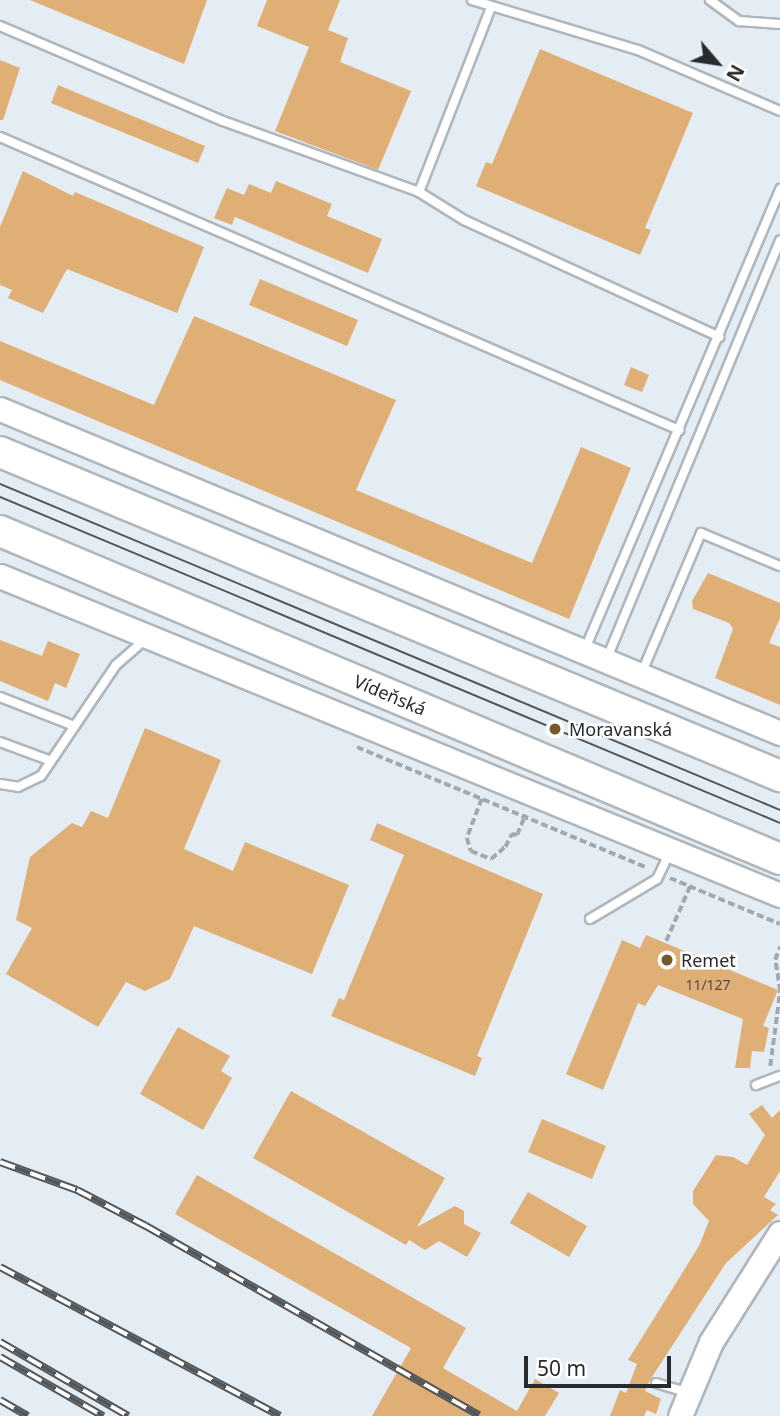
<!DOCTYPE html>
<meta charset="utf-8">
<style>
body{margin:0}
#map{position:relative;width:780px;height:1416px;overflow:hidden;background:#e5edf4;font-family:"Noto Sans",sans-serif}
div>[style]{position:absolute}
.building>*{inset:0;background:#dfaf76}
.path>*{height:3.5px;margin-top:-1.75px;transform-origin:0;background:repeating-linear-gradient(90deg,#a2a8ad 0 7px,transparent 0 10.5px)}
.roads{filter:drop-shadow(2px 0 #afb7bd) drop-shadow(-2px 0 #afb7bd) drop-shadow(0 2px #afb7bd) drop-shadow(0 -2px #afb7bd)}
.lane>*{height:8px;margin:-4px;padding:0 4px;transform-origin:4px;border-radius:4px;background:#fff}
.secondary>*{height:23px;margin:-11.5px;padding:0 11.5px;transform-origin:11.5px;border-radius:11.5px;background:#fff}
.highway>*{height:30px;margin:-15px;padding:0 15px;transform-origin:15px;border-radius:15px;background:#fff}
.tram>*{height:2px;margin:-1px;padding:0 1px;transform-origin:1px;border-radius:1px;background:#525659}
.rail>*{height:8px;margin-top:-4px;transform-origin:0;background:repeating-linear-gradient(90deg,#fff 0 16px,#525659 0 32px);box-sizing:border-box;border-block:2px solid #525659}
.dots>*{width:19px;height:19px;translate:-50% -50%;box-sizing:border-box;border:4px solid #fff;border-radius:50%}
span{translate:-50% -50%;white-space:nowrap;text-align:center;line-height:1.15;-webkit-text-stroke:5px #fff;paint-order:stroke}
.number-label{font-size:14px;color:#564c3f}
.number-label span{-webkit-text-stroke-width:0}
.street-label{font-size:18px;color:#282b2d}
.poi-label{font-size:18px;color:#282b2d}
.left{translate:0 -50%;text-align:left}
.north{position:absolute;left:682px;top:28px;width:70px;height:70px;-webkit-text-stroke:5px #fff;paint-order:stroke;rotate:119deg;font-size:19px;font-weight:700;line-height:28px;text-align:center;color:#282b2d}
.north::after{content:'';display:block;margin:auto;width:24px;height:32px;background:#282b2d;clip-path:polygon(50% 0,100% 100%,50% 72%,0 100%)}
.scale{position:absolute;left:524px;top:1356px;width:147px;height:32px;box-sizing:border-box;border:4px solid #282b2d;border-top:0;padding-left:9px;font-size:21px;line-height:24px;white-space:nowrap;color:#282b2d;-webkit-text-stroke:5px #fff;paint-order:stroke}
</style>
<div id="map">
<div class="building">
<div style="clip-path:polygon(30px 0,207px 0,184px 64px)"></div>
<div style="clip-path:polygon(267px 0,340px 0,328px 30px,348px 38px,340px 62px,411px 91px,378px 170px,275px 131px,309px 47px,257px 26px)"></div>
<div style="clip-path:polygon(540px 49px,693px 113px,645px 228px,651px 230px,640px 255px,476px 186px,486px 162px,492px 164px)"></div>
<div style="clip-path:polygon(0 60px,20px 68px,3px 120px,0 120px)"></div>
<div style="clip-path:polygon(58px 85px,205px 146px,198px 163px,51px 103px)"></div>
<div style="clip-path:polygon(23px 171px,73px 196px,75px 192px,204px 247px,177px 313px,67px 269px,43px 313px,8px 298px,12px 290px,0 285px,0 227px)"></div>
<div style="clip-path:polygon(276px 181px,332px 204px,327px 216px,382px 239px,368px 273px,235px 217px,232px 225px,214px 218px,227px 188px,244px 195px,249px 184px,271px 193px)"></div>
<div style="clip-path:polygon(260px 279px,358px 320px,347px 346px,249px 305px)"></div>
<div style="clip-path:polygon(194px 316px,396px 400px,356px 490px,532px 563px,581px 447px,631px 468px,569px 619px,0 380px,0 341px,154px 405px)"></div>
<div style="clip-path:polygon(631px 367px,649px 375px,642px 392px,624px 385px)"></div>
<div style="clip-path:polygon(708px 573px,780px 603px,780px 618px,769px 643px,780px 647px,780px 705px,715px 678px,733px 629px,729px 623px,693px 609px,692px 601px)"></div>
<div style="clip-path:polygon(0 640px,42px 656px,48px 641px,80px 654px,66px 688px,55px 683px,48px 701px,0 681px)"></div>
<div style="clip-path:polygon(145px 728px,221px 760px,184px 849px,233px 871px,245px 842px,349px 885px,312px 974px,194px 926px,170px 979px,145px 991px,126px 982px,98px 1027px,6px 974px,32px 928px,16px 920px,30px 857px,72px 823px,82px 827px,91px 811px,108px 818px)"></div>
<div style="clip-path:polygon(377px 823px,543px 894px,477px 1056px,482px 1058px,475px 1076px,331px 1016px,339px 998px,344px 1000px,404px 855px,370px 840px)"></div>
<div style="clip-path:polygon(646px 935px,778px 990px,763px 1026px,769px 1028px,764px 1052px,752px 1051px,750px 1068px,735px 1068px,743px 1019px,658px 985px,645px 1006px,638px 1003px,603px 1090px,566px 1074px,622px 940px,640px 948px)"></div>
<div style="clip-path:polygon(178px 1027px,230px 1056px,221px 1071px,232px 1078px,203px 1130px,140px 1094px)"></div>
<div style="clip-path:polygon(291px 1091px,445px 1178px,417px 1227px,455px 1206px,464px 1211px,464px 1224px,481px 1233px,467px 1257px,439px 1241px,425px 1250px,409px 1240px,406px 1245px,253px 1158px)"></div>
<div style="clip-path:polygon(762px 1105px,772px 1118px,780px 1110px,780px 1171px,764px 1197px,776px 1204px,770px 1210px,778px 1215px,726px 1263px,650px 1380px,645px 1391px,661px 1399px,656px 1414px,647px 1410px,644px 1416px,610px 1416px,620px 1390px,626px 1393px,637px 1364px,628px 1360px,699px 1246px,709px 1221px,693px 1204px,693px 1191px,716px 1155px,733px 1157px,747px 1165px,765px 1135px,749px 1114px)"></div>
<div style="clip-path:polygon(542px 1119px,606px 1146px,592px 1179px,528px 1152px)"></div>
<div style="clip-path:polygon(197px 1175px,466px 1328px,443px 1368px,517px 1411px,535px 1379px,559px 1393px,545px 1416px,372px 1416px,411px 1348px,175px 1214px)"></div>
<div style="clip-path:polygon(528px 1192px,587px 1226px,569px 1257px,510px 1223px)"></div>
</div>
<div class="path">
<div style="left:357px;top:747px;width:314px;rotate:22.6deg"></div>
<div style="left:482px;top:799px;width:42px;rotate:111deg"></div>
<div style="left:467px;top:838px;width:14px;rotate:73deg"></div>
<div style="left:471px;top:851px;width:22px;rotate:22deg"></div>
<div style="left:491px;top:859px;width:18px;rotate:-41deg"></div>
<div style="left:505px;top:847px;width:15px;rotate:-62deg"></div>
<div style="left:512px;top:834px;width:5px;rotate:11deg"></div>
<div style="left:517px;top:835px;width:22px;rotate:-68deg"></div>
<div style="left:670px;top:878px;width:119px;rotate:22.7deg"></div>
<div style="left:666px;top:941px;width:60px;rotate:-66.4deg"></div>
<div style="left:770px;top:1066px;width:76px;rotate:-82.4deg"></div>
<div style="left:780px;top:991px;width:31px;rotate:-99deg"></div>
<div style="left:775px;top:960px;width:14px;rotate:-69deg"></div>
</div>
<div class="roads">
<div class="lane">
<div style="left:472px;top:0;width:173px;rotate:16.8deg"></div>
<div style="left:638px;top:50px;width:155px;rotate:23.2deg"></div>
<div style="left:710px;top:0;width:36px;rotate:36deg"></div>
<div style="left:739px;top:21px;width:41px;rotate:4.2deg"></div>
<div style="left:0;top:26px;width:242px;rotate:23.1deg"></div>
<div style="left:223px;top:121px;width:208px;rotate:19.9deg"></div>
<div style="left:419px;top:192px;width:53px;rotate:31.9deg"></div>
<div style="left:464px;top:220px;width:281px;rotate:24.6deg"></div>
<div style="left:0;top:137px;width:740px;rotate:23.34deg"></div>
<div style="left:419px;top:192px;width:199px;rotate:-68.7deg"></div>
<div style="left:585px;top:649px;width:500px;rotate:-67deg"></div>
<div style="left:607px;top:658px;width:452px;rotate:-67.5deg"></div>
<div style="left:642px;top:672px;width:151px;rotate:-67deg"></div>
<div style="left:701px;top:533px;width:86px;rotate:22.7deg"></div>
<div style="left:0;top:697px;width:79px;rotate:21.4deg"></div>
<div style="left:0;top:742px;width:54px;rotate:20.4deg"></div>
<div style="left:0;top:784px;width:18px;rotate:9deg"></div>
<div style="left:18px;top:787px;width:25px;rotate:-26deg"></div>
<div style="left:41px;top:776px;width:134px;rotate:-56deg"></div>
<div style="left:116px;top:665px;width:41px;rotate:-41.1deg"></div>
<div style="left:590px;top:919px;width:78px;rotate:-30.8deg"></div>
<div style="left:657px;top:879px;width:30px;rotate:-64deg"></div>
<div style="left:756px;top:1085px;width:26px;rotate:-21deg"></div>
<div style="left:656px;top:1383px;width:34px;rotate:17deg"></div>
</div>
<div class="secondary">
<div style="left:0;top:409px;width:845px;rotate:22.56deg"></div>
<div style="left:0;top:576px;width:843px;rotate:22.24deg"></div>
<div style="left:680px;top:1416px;width:80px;rotate:-67.3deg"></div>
<div style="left:711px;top:1342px;width:129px;rotate:-57.7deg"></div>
</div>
<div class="highway">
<div style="left:0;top:452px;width:845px;rotate:22.56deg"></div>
<div style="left:0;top:531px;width:846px;rotate:22.81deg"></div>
</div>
</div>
<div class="tram">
<div style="left:0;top:484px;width:845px;rotate:22.68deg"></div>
<div style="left:0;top:497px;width:845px;rotate:22.68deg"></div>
</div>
<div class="rail">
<div style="left:0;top:1162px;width:82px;rotate:20deg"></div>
<div style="left:77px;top:1190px;width:78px;rotate:27.6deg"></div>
<div style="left:146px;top:1226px;width:383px;rotate:29.6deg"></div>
<div style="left:0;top:1267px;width:317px;rotate:28deg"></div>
<div style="left:0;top:1342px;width:148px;rotate:30deg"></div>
<div style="left:0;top:1357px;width:119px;rotate:29.8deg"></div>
<div style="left:0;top:1400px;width:32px;rotate:30deg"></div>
</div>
<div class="dots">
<div style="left:555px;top:729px;background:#75592c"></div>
<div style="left:667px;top:960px;background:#75592c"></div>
</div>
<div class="number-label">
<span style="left:708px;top:985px">11/127</span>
</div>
<div class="street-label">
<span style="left:390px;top:695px;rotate:23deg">Vídeňská</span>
</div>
<div class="poi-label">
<span class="left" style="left:569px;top:729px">Moravanská</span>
<span class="left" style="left:681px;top:960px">Remet</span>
</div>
<div class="north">N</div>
<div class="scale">50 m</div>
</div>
